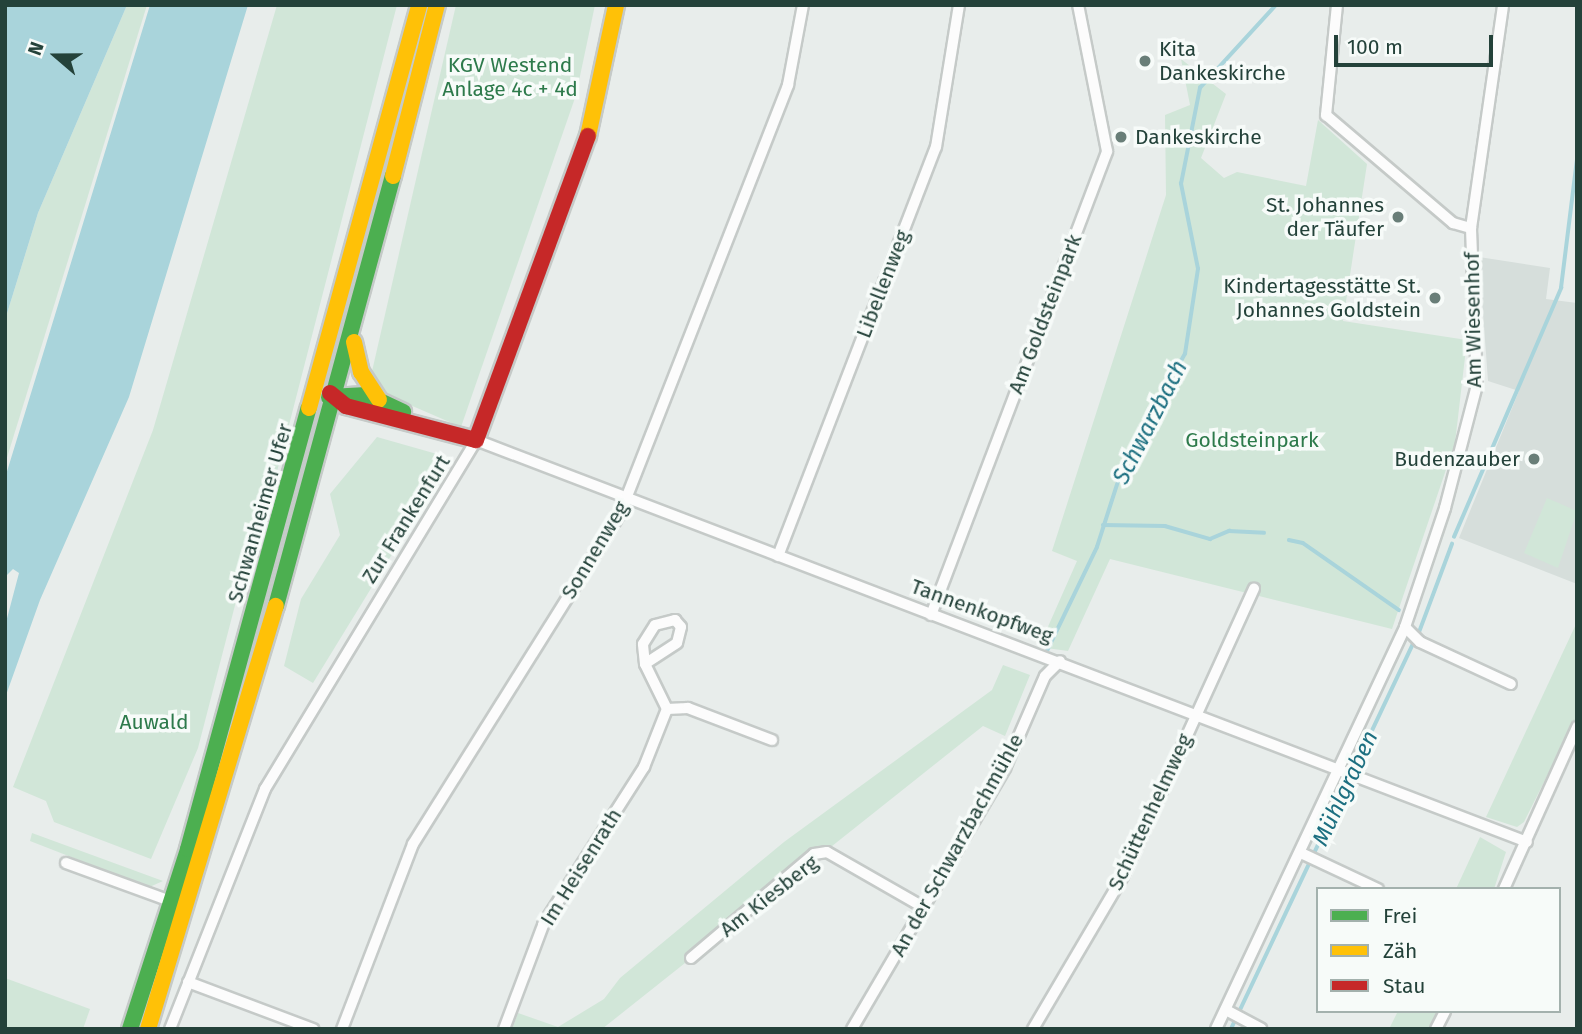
<!DOCTYPE html>
<meta charset="utf-8">
<style>
body{margin:0}
#map{position:relative;width:1582px;height:1034px;overflow:hidden;background:#e8edeb;font-family:"Fira Sans",sans-serif}
div>[style]{position:absolute}
.built>*{inset:0;background:#d6dedb}
.green>*{inset:0;background:#d1e6d8}
.water>*{inset:0;background:#a9d4db}
.stream>*{height:3.5px;margin:-1.75px;padding:0 1.75px;transform-origin:1.75px;border-radius:1.75px;background:#a9d4db}
.roads{filter:drop-shadow(2px 0 #c5cac8) drop-shadow(-2px 0 #c5cac8) drop-shadow(0 2px #c5cac8) drop-shadow(0 -2px #c5cac8)}
.street>*{height:10px;margin:-5px;padding:0 5px;transform-origin:5px;border-radius:5px;background:#fcfcfc}
.fast>*{height:16px;margin:-8px;padding:0 8px;transform-origin:8px;border-radius:8px;background:#4caf50}
.slow>*{height:16px;margin:-8px;padding:0 8px;transform-origin:8px;border-radius:8px;background:#ffc107}
.jam>*{height:16px;margin:-8px;padding:0 8px;transform-origin:8px;border-radius:8px;background:#c62828}
.dots>*{width:19px;height:19px;translate:-50% -50%;box-sizing:border-box;border:4px solid #f7fbf9;border-radius:50%}
span{translate:-50% -50%;white-space:nowrap;text-align:center;line-height:1.15;-webkit-text-stroke:7px #f7fbf9;paint-order:stroke}
.poi-label{font-size:21px;color:#24423a}
.left{translate:0 -50%;text-align:left}
.right{translate:-100% -50%;text-align:right}
.park-label{font-size:21px;color:#2d7a4b}
.street-label{font-size:21px;color:#24423a}
.water-label{font-size:23px;color:#1c6f80;font-style:italic}
.frame{position:absolute;inset:0;border:7px solid #24423a;pointer-events:none}
.legend{position:absolute;left:1316px;top:887px;width:245px;height:126px;box-sizing:border-box;background:#f7fbf9;border:2px solid #a3b1ad;margin:0;padding:9px 12px;list-style:none;font-size:21px;color:#24423a}
.legend li{display:flex;align-items:center;gap:14px;height:35px}
.legend b{width:35px;border:2px solid #a3b1ad}
.north{position:absolute;left:21px;top:21px;width:70px;height:70px;-webkit-text-stroke:5px #f7fbf9;paint-order:stroke;rotate:290deg;font-size:19px;font-weight:700;line-height:28px;text-align:center;color:#24423a}
.north::after{content:'';display:block;margin:auto;width:24px;height:32px;background:#24423a;clip-path:polygon(50% 0,100% 100%,50% 72%,0 100%)}
.scale{position:absolute;left:1334px;top:35px;width:159px;height:32px;box-sizing:border-box;border:4px solid #24423a;border-top:0;padding-left:9px;font-size:21px;line-height:24px;white-space:nowrap;color:#24423a;-webkit-text-stroke:5px #f7fbf9;paint-order:stroke}
</style>
<div id="map">
<div class="built">
<div style="clip-path:polygon(1479px 257px,1550px 268px,1546px 299px,1577px 303px,1577px 584px,1459px 538px,1519px 391px,1488px 381px)"></div>
</div>
<div class="green">
<div style="clip-path:polygon(127px 5px,147px 5px,5px 464px,5px 320px,38px 213px)"></div>
<div style="clip-path:polygon(277px 5px,397px 5px,261px 534px,249px 547px,250px 576px,240px 586px,198px 748px,151px 859px,54px 822px,46px 801px,13px 787px,153px 430px)"></div>
<div style="clip-path:polygon(426px 5px,431px 5px,333px 381px,333px 368px)"></div>
<div style="clip-path:polygon(456px 5px,595px 5px,576px 95px,461px 427px,387px 395px,370px 380px)"></div>
<div style="clip-path:polygon(1181px 59px,1226px 94px,1201px 158px,1224px 178px,1237px 172px,1306px 186px,1318px 120px,1367px 164px,1343px 321px,1467px 340px,1455px 443px,1392px 629px,1110px 559px,1068px 651px,1039px 647px,1077px 561px,1052px 551px,1166px 195px,1165px 115px,1190px 105px)"></div>
<div style="clip-path:polygon(327px 410px,315px 453px,186px 884px,312px 425px)"></div>
<div style="clip-path:polygon(377px 437px,451px 458px,313px 683px,284px 666px,301px 599px,340px 535px,330px 494px)"></div>
<div style="clip-path:polygon(1547px 498px,1577px 511px,1558px 568px,1524px 553px)"></div>
<div style="clip-path:polygon(1577px 622px,1577px 716px,1524px 822px,1517px 827px,1486px 817px)"></div>
<div style="clip-path:polygon(1003px 665px,1030px 675px,1005px 736px,983px 726px,602px 1029px,512px 1029px,518px 1013px,558px 1027px,604px 999px,620px 978px,784px 842px,992px 690px)"></div>
<div style="clip-path:polygon(32px 833px,163px 881px,145px 889px,100px 874px,89px 864px,30px 841px)"></div>
<div style="clip-path:polygon(1480px 837px,1506px 852px,1494px 889px,1456px 889px)"></div>
<div style="clip-path:polygon(5px 978px,90px 1009px,83px 1029px,5px 1029px)"></div>
<div style="clip-path:polygon(1398px 1011px,1437px 1011px,1429px 1029px,1389px 1029px)"></div>
</div>
<div class="water">
<div style="clip-path:polygon(5px 5px,127px 5px,38px 213px,5px 320px)"></div>
<div style="clip-path:polygon(150px 5px,248px 5px,129px 397px,40px 600px,5px 698px,5px 626px,19px 573px,13px 569px,5px 577px,5px 478px)"></div>
</div>
<div class="stream">
<div style="left:1103px;top:525px;width:62px;rotate:0.9deg"></div>
<div style="left:1165px;top:526px;width:47px;rotate:16.1deg"></div>
<div style="left:1210px;top:539px;width:21px;rotate:-23deg"></div>
<div style="left:1229px;top:531px;width:35px;rotate:3deg"></div>
<div style="left:1454px;top:537px;width:271px;rotate:-66.7deg"></div>
<div style="left:1561px;top:288px;width:130px;rotate:-82.9deg"></div>
<div style="left:1289px;top:540px;width:14px;rotate:12deg"></div>
<div style="left:1303px;top:543px;width:117px;rotate:34.9deg"></div>
<div style="left:1418px;top:635px;width:97px;rotate:-69.5deg"></div>
<div style="left:1047px;top:651px;width:115px;rotate:-64.3deg"></div>
<div style="left:1097px;top:547px;width:88px;rotate:-72.2deg"></div>
<div style="left:1124px;top:463px;width:125px;rotate:-60.8deg"></div>
<div style="left:1185px;top:354px;width:86px;rotate:-81.3deg"></div>
<div style="left:1198px;top:269px;width:87px;rotate:-101.3deg"></div>
<div style="left:1181px;top:184px;width:98px;rotate:-78.8deg"></div>
<div style="left:1200px;top:88px;width:113px;rotate:-47.5deg"></div>
<div style="left:1231px;top:1029px;width:428px;rotate:-64.7deg"></div>
</div>
<div class="roads">
<div class="street">
<div style="left:1337px;top:5px;width:111px;rotate:95.7deg"></div>
<div style="left:1326px;top:115px;width:167px;rotate:40.4deg"></div>
<div style="left:1453px;top:223px;width:19px;rotate:16deg"></div>
<div style="left:778px;top:556px;width:438px;rotate:-68.9deg"></div>
<div style="left:936px;top:147px;width:144px;rotate:-80.8deg"></div>
<div style="left:931px;top:615px;width:496px;rotate:-69.2deg"></div>
<div style="left:1107px;top:151px;width:149px;rotate:-101.2deg"></div>
<div style="left:1405px;top:627px;width:21px;rotate:45deg"></div>
<div style="left:1420px;top:642px;width:100px;rotate:24.8deg"></div>
<div style="left:645px;top:664px;width:20px;rotate:-96deg"></div>
<div style="left:643px;top:644px;width:22px;rotate:-58deg"></div>
<div style="left:655px;top:625px;width:21px;rotate:-14deg"></div>
<div style="left:675px;top:620px;width:9px;rotate:49deg"></div>
<div style="left:681px;top:627px;width:16px;rotate:104deg"></div>
<div style="left:677px;top:643px;width:38px;rotate:147deg"></div>
<div style="left:645px;top:664px;width:50px;rotate:63.9deg"></div>
<div style="left:1301px;top:853px;width:85px;rotate:25.1deg"></div>
<div style="left:66px;top:863px;width:114px;rotate:20deg"></div>
<div style="left:1504px;top:889px;width:178px;rotate:-65.7deg"></div>
<div style="left:691px;top:958px;width:161px;rotate:-40.2deg"></div>
<div style="left:814px;top:854px;width:13px;rotate:-9deg"></div>
<div style="left:827px;top:852px;width:111px;rotate:29.8deg"></div>
<div style="left:188px;top:982px;width:134px;rotate:20.6deg"></div>
<div style="left:1226px;top:1010px;width:40px;rotate:28deg"></div>
<div style="left:170px;top:1029px;width:258px;rotate:-68.4deg"></div>
<div style="left:265px;top:789px;width:408px;rotate:-58.8deg"></div>
<div style="left:476px;top:440px;width:1125px;rotate:20.93deg"></div>
<div style="left:342px;top:1029px;width:198px;rotate:-69deg"></div>
<div style="left:413px;top:844px;width:390px;rotate:-57.9deg"></div>
<div style="left:620px;top:514px;width:461px;rotate:-68.6deg"></div>
<div style="left:788px;top:85px;width:81px;rotate:-79.4deg"></div>
<div style="left:504px;top:1029px;width:111px;rotate:-69.4deg"></div>
<div style="left:543px;top:925px;width:188px;rotate:-57.4deg"></div>
<div style="left:644px;top:767px;width:62px;rotate:-68.4deg"></div>
<div style="left:667px;top:709px;width:21px;rotate:-3deg"></div>
<div style="left:688px;top:708px;width:90px;rotate:20.9deg"></div>
<div style="left:852px;top:1029px;width:303px;rotate:-59.6deg"></div>
<div style="left:1005px;top:768px;width:100px;rotate:-66.5deg"></div>
<div style="left:1045px;top:676px;width:21px;rotate:-45deg"></div>
<div style="left:1033px;top:1029px;width:178px;rotate:-59.5deg"></div>
<div style="left:1123px;top:876px;width:316px;rotate:-65.5deg"></div>
<div style="left:1216px;top:1029px;width:444px;rotate:-64.8deg"></div>
<div style="left:1405px;top:627px;width:126px;rotate:-71.4deg"></div>
<div style="left:1445px;top:508px;width:127px;rotate:-75.4deg"></div>
<div style="left:1477px;top:385px;width:157px;rotate:-92.2deg"></div>
<div style="left:1471px;top:228px;width:225px;rotate:-81.8deg"></div>
<div style="left:1436px;top:1029px;width:20px;rotate:-63deg"></div>
</div>
<div class="fast">
<div style="left:329px;top:397px;width:38px;rotate:-3deg"></div>
<div style="left:367px;top:395px;width:40px;rotate:25deg"></div>
<div style="left:276px;top:606px;width:446px;rotate:-74.8deg"></div>
<div style="left:130px;top:1029px;width:189px;rotate:-72.1deg"></div>
<div style="left:188px;top:849px;width:457px;rotate:-74.7deg"></div>
</div>
<div class="slow">
<div style="left:588px;top:136px;width:134px;rotate:-77.9deg"></div>
<div style="left:393px;top:176px;width:177px;rotate:-75.6deg"></div>
<div style="left:354px;top:342px;width:31px;rotate:77deg"></div>
<div style="left:361px;top:372px;width:33px;rotate:57deg"></div>
<div style="left:309px;top:408px;width:418px;rotate:-74.7deg"></div>
<div style="left:148px;top:1029px;width:442px;rotate:-73.2deg"></div>
</div>
<div class="jam">
<div style="left:330px;top:393px;width:21px;rotate:39deg"></div>
<div style="left:346px;top:406px;width:134px;rotate:14.7deg"></div>
<div style="left:476px;top:440px;width:324px;rotate:-69.8deg"></div>
</div>
</div>
<div class="dots">
<div style="left:1145px;top:61px;background:#697e78"></div>
<div style="left:1121px;top:137px;background:#697e78"></div>
<div style="left:1398px;top:217px;background:#697e78"></div>
<div style="left:1435px;top:298px;background:#697e78"></div>
<div style="left:1534px;top:459px;background:#697e78"></div>
</div>
<div class="poi-label">
<span class="left" style="left:1159px;top:61px">Kita<br>Dankeskirche</span>
<span class="left" style="left:1135px;top:137px">Dankeskirche</span>
<span class="right" style="left:1384px;top:217px">St. Johannes<br>der Täufer</span>
<span class="right" style="left:1421px;top:298px">Kindertagesstätte St.<br>Johannes Goldstein</span>
<span class="right" style="left:1520px;top:459px">Budenzauber</span>
</div>
<div class="park-label">
<span style="left:510px;top:77px">KGV Westend<br>Anlage 4c + 4d</span>
<span style="left:1252px;top:440px">Goldsteinpark</span>
<span style="left:154px;top:722px">Auwald</span>
</div>
<div class="street-label">
<span style="left:883px;top:284px;rotate:-69deg">Libellenweg</span>
<span style="left:1045px;top:314px;rotate:-69deg">Am Goldsteinpark</span>
<span style="left:1473px;top:320px;rotate:-91deg">Am Wiesenhof</span>
<span style="left:260px;top:513px;rotate:-74deg">Schwanheimer Ufer</span>
<span style="left:406px;top:519px;rotate:-58deg">Zur Frankenfurt</span>
<span style="left:595px;top:550px;rotate:-59deg">Sonnenweg</span>
<span style="left:982px;top:611px;rotate:20deg">Tannenkopfweg</span>
<span style="left:1150px;top:812px;rotate:-65deg">Schüttenhelmweg</span>
<span style="left:957px;top:845px;rotate:-61deg">An der Schwarzbachmühle</span>
<span style="left:581px;top:867px;rotate:-58deg">Im Heisenrath</span>
<span style="left:769px;top:896px;rotate:-38deg">Am Kiesberg</span>
</div>
<div class="water-label">
<span style="left:1150px;top:422px;rotate:-63deg">Schwarzbach</span>
<span style="left:1345px;top:788px;rotate:-65deg">Mühlgraben</span>
</div>
<div class="frame"></div>
<ul class="legend">
<li><b style="height:9px;background:#4caf50"></b>Frei</li>
<li><b style="height:9px;background:#ffc107"></b>Zäh</li>
<li><b style="height:9px;background:#c62828"></b>Stau</li>
</ul>
<div class="north">N</div>
<div class="scale">100 m</div>
</div>
